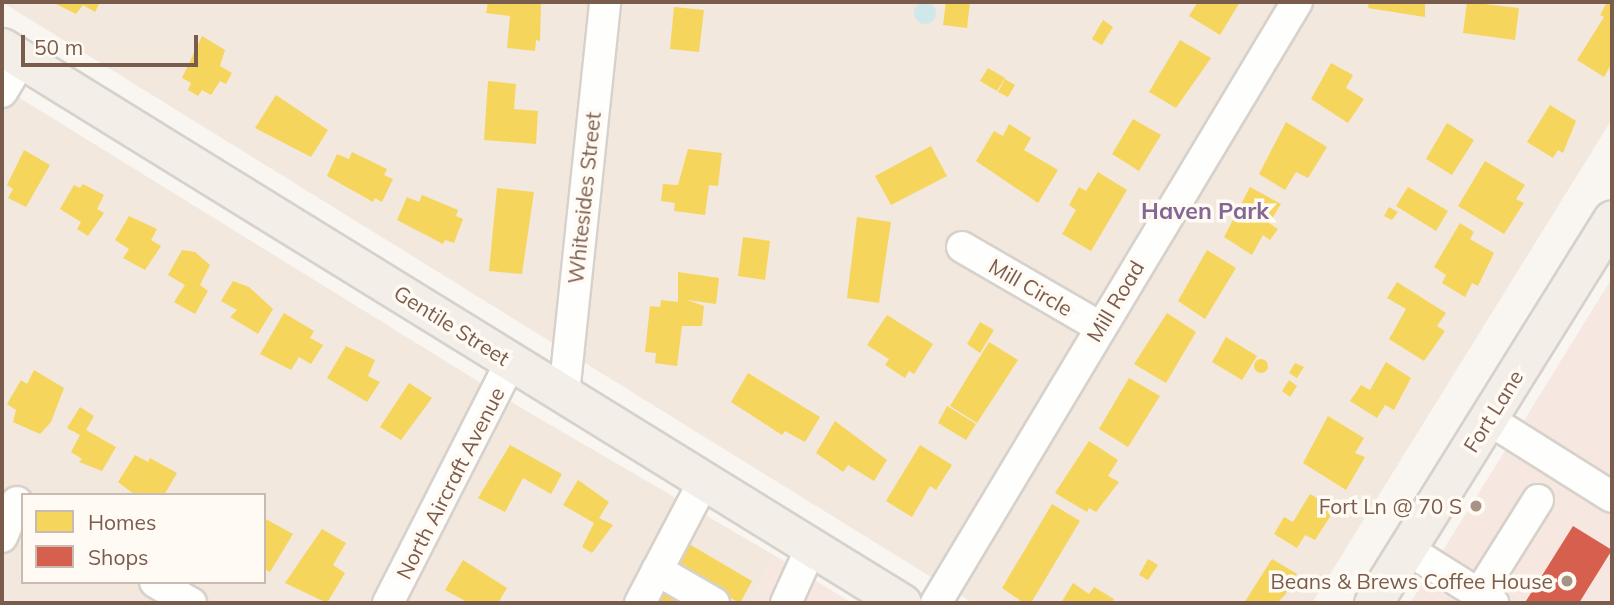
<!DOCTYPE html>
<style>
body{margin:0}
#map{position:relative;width:1614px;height:605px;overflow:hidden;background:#f9f5f0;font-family:Mulish,sans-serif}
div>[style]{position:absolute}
.residential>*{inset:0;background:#f2e8de}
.commercial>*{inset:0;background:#f6e8e1}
.water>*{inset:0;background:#d0e8ea}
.round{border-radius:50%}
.homes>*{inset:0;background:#f6d55c}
.shops>*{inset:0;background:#d6604d}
.roads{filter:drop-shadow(2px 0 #d7d1cb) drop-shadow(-2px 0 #d7d1cb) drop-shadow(0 2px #d7d1cb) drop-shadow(0 -2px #d7d1cb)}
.minor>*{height:30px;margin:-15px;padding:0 15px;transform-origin:15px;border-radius:15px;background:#fefefd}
.major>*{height:37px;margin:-18.5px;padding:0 18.5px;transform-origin:18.5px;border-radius:18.5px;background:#f3eee8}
.dots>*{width:19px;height:19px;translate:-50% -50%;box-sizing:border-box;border:4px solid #fffaf3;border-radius:50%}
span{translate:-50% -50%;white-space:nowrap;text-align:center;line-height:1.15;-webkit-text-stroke:7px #fffaf3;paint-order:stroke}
.street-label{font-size:21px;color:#7a5c4d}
.poi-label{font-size:21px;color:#7a5c4d}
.right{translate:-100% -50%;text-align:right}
.neighbourhood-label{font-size:23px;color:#846695;font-weight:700}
.frame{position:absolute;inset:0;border:4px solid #7a5c4d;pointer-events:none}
.legend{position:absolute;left:21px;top:493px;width:245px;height:91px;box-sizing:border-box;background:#fffaf3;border:2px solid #cabbb1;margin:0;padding:9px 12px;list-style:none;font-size:21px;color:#7a5c4d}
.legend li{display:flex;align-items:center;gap:14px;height:35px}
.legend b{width:35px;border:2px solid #cabbb1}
.scale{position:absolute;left:21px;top:35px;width:177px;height:32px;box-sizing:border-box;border:4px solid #7a5c4d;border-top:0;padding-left:9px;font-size:21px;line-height:24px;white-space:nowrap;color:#7a5c4d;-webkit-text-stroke:5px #fffaf3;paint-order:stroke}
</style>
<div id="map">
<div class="residential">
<div style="clip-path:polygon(2px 2px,1612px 2px,1612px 119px,1312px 603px,973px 603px)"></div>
<div style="clip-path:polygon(evenodd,2px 87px,528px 412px,774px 555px,749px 603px,2px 603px,2px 87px,23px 495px,264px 495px,264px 582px,23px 582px,23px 495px)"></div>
</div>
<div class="commercial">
<div style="clip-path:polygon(1612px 278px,1612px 603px,1410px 603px,1528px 414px)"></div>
<div style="clip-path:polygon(774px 555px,852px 603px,749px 603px)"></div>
</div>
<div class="water">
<div class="round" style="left:914px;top:2px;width:22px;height:22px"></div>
</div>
<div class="homes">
<div style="clip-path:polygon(52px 2px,100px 2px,95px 12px,83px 5px,76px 14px)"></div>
<div style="clip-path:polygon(488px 2px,541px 2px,540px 41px,536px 40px,535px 51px,507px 48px,510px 16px,486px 13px)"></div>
<div style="clip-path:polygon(946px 2px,970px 2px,967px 28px,943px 25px)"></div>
<div style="clip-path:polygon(1198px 2px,1240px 2px,1220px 35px,1189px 16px)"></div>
<div style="clip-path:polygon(1369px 2px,1425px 2px,1425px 17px,1368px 8px)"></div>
<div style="clip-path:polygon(1467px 2px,1519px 8px,1515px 40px,1463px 33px)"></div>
<div style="clip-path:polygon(1607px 2px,1612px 2px,1612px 63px,1604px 77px,1577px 60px,1604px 17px,1600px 15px)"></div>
<div style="clip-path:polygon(674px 7px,704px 10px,699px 52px,670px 49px)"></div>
<div style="clip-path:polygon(1103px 20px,1113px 27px,1102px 45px,1092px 39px)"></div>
<div style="clip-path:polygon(202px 36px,225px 50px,220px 66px,232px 73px,226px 84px,220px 81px,211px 95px,202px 90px,198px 96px,188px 90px,191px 83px,182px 78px)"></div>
<div style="clip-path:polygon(1180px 40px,1211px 58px,1176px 108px,1149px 92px)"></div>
<div style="clip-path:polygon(1331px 63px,1353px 75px,1346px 88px,1364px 99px,1348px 123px,1311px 99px)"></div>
<div style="clip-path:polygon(988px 68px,1005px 78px,997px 91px,980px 81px)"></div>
<div style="clip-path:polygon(1005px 79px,1015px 85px,1008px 97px,998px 92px)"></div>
<div style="clip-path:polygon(488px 81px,516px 84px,514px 109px,538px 111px,536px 144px,484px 140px)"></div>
<div style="clip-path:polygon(276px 95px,328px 130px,311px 157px,255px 128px)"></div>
<div style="clip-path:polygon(1550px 105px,1576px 121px,1563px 153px,1558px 150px,1553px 158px,1527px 142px)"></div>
<div style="clip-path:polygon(1133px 119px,1161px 135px,1139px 171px,1112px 154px)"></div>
<div style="clip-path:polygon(1286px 122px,1327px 147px,1308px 178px,1296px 172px,1285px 190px,1259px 174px)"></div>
<div style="clip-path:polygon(1447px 123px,1474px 140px,1452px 175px,1426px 159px)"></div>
<div style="clip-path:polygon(1009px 124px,1031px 138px,1024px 150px,1058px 170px,1038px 203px,976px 161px,994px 131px,1003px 136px)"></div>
<div style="clip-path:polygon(931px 146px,947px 176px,891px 205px,875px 176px)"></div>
<div style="clip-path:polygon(688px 149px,722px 153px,718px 186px,709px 185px,705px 215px,674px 211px,675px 203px,661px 201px,663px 184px,678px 185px)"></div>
<div style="clip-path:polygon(24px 150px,50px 165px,26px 207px,8px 198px,13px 189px,7px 185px)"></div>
<div style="clip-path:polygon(352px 152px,387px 169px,384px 175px,393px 179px,382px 202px,375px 198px,373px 202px,327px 176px,337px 154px,349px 159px)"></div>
<div style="clip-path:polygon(1485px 161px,1525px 185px,1516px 199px,1524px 203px,1504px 234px,1458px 206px)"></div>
<div style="clip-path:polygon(1098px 172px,1127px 190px,1091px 251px,1062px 234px,1076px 210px,1069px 205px,1079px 187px,1086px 191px)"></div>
<div style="clip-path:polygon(83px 184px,104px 195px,97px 209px,104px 213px,88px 236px,77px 229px,81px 222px,60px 209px,74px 185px,80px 188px)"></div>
<div style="clip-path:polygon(1250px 187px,1281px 204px,1269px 223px,1278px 229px,1270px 240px,1263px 235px,1252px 255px,1224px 237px)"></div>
<div style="clip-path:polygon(1408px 187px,1448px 211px,1436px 231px,1396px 206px)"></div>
<div style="clip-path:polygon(497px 188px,534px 192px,522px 274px,489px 271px)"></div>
<div style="clip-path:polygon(422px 195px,458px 210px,456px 216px,463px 219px,454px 243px,445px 240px,443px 244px,397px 220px,407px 197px,419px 202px)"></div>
<div style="clip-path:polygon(1389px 207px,1398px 212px,1392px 220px,1384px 216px)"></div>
<div style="clip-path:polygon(129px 216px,157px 229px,151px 240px,161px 246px,145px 270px,123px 258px,129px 249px,115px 240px)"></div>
<div style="clip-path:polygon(857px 217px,891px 222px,879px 303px,847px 298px)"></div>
<div style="clip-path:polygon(1460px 223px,1474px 232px,1470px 239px,1494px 253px,1478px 286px,1472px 283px,1465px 297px,1442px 283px,1446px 275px,1434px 267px)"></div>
<div style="clip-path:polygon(743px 237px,770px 241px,765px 280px,738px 276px)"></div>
<div style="clip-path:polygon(182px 250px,195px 252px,210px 265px,200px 285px,208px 291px,195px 314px,174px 302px,185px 285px,168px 275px)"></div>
<div style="clip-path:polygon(1207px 250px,1236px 268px,1205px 319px,1178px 301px)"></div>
<div style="clip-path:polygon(678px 272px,719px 278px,716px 304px,687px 300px,704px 306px,702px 326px,682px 326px,677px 366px,655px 363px,656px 353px,645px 352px,650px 306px,660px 307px,661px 300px,678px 302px)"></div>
<div style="clip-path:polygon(233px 281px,249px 287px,273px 309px,258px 334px,230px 317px,237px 310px,221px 301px)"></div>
<div style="clip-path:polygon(1397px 282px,1446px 313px,1437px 326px,1445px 331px,1424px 361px,1389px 339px,1406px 309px,1387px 298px)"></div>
<div style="clip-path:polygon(284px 313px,314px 331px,310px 338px,323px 345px,311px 364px,299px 357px,291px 370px,260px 354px)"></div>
<div style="clip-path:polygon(1167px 313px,1196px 332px,1166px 383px,1134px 364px)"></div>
<div style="clip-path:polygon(887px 315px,933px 344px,914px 374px,909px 371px,905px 378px,885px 365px,889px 359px,867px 345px)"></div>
<div style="clip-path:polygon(980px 322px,994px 330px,980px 353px,967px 344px)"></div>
<div style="clip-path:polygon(1226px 337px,1257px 356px,1242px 380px,1212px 362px)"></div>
<div style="clip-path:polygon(989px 342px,1018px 360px,977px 423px,950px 406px)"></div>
<div style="clip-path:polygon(346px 346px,375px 360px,368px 376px,380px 382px,367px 402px,327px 378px)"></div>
<div class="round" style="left:1254px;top:359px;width:14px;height:14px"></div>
<div style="clip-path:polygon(1386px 362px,1411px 378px,1394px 410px,1385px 405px,1377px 418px,1350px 401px,1361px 385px,1370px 390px)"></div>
<div style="clip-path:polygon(1295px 363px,1304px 367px,1297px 378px,1289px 373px)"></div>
<div style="clip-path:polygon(34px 370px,64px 388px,51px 422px,40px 434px,13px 422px,16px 410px,7px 404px,21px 380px,27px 384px)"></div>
<div style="clip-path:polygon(748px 373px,820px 417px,805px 442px,785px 431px,782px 435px,731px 402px)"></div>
<div style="clip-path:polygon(1129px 378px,1160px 396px,1128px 447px,1099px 429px)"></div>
<div style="clip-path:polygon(1289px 380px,1297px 386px,1290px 397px,1282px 391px)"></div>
<div style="clip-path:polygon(409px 383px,432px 398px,401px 440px,380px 427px)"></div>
<div style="clip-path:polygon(947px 406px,976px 424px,966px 440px,938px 423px)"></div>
<div style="clip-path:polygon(80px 407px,94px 416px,86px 430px,116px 447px,102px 471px,79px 462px,82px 459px,71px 452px,80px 435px,67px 428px)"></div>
<div style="clip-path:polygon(1328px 416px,1364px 438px,1355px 453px,1365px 457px,1346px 490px,1303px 463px)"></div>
<div style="clip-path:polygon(835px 421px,887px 460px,874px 481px,848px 465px,843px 472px,816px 453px)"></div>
<div style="clip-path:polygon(1089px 441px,1118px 460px,1108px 476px,1119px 482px,1096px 512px,1089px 508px,1087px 512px,1055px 493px)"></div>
<div style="clip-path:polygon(510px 445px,562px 474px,551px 494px,523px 478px,505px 512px,478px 498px)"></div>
<div style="clip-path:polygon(920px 445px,952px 465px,936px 490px,930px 486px,912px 517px,886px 501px)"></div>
<div style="clip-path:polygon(135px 455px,148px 462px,150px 458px,177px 473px,164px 495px,135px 495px,118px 482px)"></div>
<div style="clip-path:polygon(578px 480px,609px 502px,599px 518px,613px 525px,592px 553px,582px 547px,594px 523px,563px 505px)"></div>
<div style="clip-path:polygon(1310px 494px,1335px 509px,1315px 540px,1305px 535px,1297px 548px,1274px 534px,1284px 517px,1293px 522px)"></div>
<div style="clip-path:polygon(1052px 504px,1080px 521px,1031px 603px,1024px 603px,1002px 588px)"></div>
<div style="clip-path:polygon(264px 518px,293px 534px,270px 572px,264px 569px)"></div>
<div style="clip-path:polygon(322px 529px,346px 543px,333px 565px,345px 573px,327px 603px,285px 583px)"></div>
<div style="clip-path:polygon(689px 544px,752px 581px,740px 603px,676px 569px)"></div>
<div style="clip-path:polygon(1148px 559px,1158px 565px,1148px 580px,1139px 575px)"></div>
<div style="clip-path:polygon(1272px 559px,1297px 574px,1285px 595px,1277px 603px,1244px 603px)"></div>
<div style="clip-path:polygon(463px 560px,507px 588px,498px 603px,469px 603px,445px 590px)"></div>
<div style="clip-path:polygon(1073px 583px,1089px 594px,1094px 587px,1114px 599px,1111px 603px,1061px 603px)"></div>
<div style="clip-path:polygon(664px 592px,684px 603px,658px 603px)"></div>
</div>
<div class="shops">
<div style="clip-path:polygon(1573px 526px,1612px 550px,1579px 603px,1530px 603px,1526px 601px)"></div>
</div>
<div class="roads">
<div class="minor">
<div style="left:2px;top:92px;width:39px;rotate:-59deg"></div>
<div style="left:962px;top:247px;width:160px;rotate:30.1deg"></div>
<div style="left:564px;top:394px;width:394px;rotate:-84deg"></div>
<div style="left:1488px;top:419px;width:146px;rotate:32.2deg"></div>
<div style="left:2px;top:537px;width:38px;rotate:-67deg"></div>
<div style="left:1407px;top:549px;width:102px;rotate:32.1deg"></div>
<div style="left:657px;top:570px;width:66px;rotate:30.1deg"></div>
<div style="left:155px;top:582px;width:42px;rotate:30.3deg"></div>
<div style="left:1479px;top:594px;width:111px;rotate:-57.9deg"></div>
<div style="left:388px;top:603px;width:271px;rotate:-63deg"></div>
<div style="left:640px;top:603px;width:138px;rotate:-62.3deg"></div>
<div style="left:786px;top:603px;width:60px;rotate:-65.6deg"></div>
<div style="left:936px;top:603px;width:701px;rotate:-59.01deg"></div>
</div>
<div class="major">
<div style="left:2px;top:47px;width:1058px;rotate:31.71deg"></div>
<div style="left:1373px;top:603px;width:452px;rotate:-58.1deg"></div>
</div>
</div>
<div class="dots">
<div style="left:1476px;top:506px;background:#a69286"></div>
<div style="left:1567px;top:581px;background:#a69286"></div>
</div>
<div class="street-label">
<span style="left:584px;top:198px;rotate:-84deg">Whitesides Street</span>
<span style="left:1031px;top:287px;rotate:30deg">Mill Circle</span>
<span style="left:1115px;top:301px;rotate:-59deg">Mill Road</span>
<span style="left:452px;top:325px;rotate:32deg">Gentile Street</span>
<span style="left:1493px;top:411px;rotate:-58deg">Fort Lane</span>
<span style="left:450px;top:483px;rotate:-63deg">North Aircraft Avenue</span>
</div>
<div class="poi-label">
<span class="right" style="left:1462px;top:506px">Fort Ln @ 70 S</span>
<span class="right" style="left:1553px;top:581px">Beans &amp; Brews Coffee House</span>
</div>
<div class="neighbourhood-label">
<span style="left:1205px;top:211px">Haven Park</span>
</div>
<div class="frame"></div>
<ul class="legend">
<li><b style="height:19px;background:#f6d55c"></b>Homes</li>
<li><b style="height:19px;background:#d6604d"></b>Shops</li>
</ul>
<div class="scale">50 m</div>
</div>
